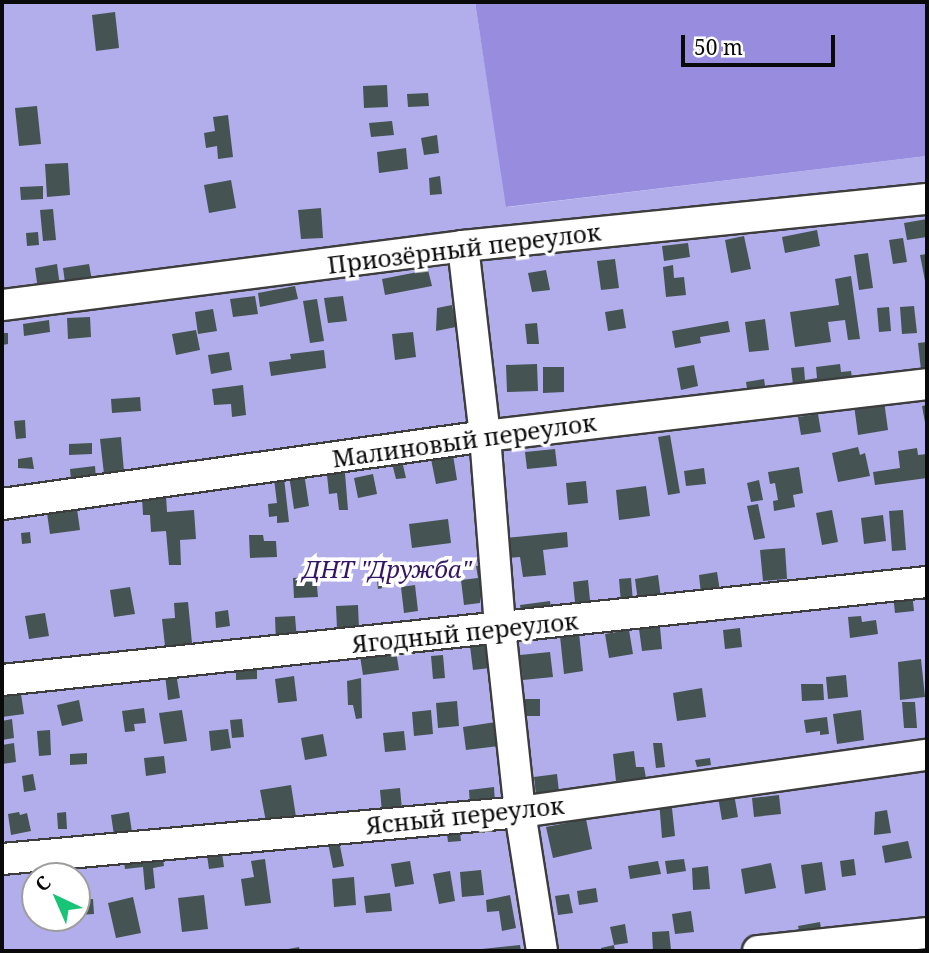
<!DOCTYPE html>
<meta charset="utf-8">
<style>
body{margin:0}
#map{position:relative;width:929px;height:953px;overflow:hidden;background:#e7f5ff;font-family:"Noto Serif",serif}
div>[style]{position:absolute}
.green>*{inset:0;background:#b2aeec}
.forest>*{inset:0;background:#978cde}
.building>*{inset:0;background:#455353}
.roads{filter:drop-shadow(2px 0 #3d3d3d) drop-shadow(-2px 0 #3d3d3d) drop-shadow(0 2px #3d3d3d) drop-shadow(0 -2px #3d3d3d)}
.minor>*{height:30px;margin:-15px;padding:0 15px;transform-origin:15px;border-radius:15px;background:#fff}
span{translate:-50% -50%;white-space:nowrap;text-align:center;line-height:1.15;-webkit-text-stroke:7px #fff;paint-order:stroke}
.street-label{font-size:24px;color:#0a0a0a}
.park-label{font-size:24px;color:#341665;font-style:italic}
.frame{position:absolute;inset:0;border:4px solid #0a0a0a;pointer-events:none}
.north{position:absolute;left:21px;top:862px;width:70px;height:70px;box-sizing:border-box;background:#fff;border:2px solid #9d9d9d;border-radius:50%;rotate:316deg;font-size:19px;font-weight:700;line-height:28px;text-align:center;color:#0a0a0a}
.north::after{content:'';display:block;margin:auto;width:24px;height:32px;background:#18c475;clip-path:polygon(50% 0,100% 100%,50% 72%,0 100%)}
.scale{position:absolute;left:681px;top:35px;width:154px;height:32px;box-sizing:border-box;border:4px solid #0a0a0a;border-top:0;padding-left:9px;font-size:21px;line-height:24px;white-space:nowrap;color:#0a0a0a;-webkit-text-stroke:5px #fff;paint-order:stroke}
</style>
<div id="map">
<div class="green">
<div style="clip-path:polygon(evenodd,2px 2px,475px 2px,507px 207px,927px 156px,927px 951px,2px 951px,2px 2px,35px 876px,77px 876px,77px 918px,35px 918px,35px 876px)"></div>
</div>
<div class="forest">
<div style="clip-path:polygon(475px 2px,927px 2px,927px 156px,506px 207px)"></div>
</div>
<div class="building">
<div style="clip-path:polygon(115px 12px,119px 48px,96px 51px,92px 15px)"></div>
<div style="clip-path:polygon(387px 85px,388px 107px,364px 108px,363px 86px)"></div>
<div style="clip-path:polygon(428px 93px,429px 106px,408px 107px,407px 94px)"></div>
<div style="clip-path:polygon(37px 106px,41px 144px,19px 146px,15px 108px)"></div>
<div style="clip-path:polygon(228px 115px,233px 157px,218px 159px,217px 146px,206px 148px,204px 133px,215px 131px,213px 117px)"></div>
<div style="clip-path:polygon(392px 121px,394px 135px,371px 137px,369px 123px)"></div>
<div style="clip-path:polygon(437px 135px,439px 153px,424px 155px,421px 138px)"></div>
<div style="clip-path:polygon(406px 148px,408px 169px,379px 173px,377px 152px)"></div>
<div style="clip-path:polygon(68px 163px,70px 195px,47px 197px,45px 164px)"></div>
<div style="clip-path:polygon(440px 176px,442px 194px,430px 195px,429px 178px)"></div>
<div style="clip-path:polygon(231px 180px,236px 208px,209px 213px,204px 185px)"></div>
<div style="clip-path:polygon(43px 186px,43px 199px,21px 200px,20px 187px)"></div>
<div style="clip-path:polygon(321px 208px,323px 238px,301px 239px,298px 210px)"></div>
<div style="clip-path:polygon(53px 209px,56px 240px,43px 241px,40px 210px)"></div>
<div style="clip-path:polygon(927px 219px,927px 237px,907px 240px,904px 223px)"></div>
<div style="clip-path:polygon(817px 230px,820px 246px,785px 253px,782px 237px)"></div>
<div style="clip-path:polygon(38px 232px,39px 245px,27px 246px,26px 233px)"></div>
<div style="clip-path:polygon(744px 236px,751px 269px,731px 273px,725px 240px)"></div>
<div style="clip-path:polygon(903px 238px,907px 262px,893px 264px,889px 240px)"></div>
<div style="clip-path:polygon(688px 243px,690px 257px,664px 261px,662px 246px)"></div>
<div style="clip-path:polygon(868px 253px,873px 288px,859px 290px,854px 255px)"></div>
<div style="clip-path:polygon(927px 254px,927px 286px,926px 286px,920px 255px)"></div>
<div style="clip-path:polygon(615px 259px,619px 288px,601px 290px,597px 261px)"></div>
<div style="clip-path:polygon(57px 264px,61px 294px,39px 297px,35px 268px)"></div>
<div style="clip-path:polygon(89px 264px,93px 286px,66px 290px,63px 268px)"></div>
<div style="clip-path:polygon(673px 265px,674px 278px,684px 277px,686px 295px,666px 297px,663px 267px)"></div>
<div style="clip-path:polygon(428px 270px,432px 286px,385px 295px,382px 279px)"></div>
<div style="clip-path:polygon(546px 270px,550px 290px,532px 292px,528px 273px)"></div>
<div style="clip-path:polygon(851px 276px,860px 339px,848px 340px,845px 320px,828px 322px,831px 342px,795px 347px,790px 312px,839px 305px,835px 279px)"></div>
<div style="clip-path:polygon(295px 286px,298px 299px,260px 307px,258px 293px)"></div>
<div style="clip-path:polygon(255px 296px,258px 314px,233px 317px,230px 299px)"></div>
<div style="clip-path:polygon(343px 296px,347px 321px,328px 323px,324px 298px)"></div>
<div style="clip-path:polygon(317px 299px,324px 341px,310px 343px,303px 301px)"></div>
<div style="clip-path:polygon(452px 305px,456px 327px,436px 331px,437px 308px)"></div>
<div style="clip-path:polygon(914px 306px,917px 333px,902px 334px,900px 307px)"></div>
<div style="clip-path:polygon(889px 307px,891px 331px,879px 332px,877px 308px)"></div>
<div style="clip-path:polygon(213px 309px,217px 331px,198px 334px,195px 312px)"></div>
<div style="clip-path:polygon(623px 309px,626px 328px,608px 331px,605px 312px)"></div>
<div style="clip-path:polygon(90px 317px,91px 337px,68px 339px,67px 318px)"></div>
<div style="clip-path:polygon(765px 319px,769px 350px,749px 352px,745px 322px)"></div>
<div style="clip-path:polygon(49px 320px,50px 332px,24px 336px,23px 324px)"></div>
<div style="clip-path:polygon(728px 321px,730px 332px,700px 337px,701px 343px,675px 348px,672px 331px)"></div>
<div style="clip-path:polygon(537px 323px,539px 344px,527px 344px,525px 324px)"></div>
<div style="clip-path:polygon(196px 330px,200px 350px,176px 355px,172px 334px)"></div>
<div style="clip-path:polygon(413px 332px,416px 357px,395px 360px,392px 334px)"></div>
<div style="clip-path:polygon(2px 333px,8px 333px,8px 344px,2px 345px)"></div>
<div style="clip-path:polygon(927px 342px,927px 378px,921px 370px,918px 343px)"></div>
<div style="clip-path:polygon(324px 350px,326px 368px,271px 376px,269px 362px,291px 359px,290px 354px)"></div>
<div style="clip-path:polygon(229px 352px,232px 370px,211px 374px,208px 355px)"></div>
<div style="clip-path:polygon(537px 364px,538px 391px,507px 392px,506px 365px)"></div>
<div style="clip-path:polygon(840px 364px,841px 372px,851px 371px,853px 385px,794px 393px,791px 368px,804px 367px,805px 380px,817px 378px,816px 367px)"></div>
<div style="clip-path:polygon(694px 365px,698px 386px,681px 390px,677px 368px)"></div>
<div style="clip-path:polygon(543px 367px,564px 367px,564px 392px,543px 393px)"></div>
<div style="clip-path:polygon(764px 379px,766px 392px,748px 395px,746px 382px)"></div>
<div style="clip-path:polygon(243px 385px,246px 415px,232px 417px,231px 404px,214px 405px,212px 389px)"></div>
<div style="clip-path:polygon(140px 397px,141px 411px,112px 413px,111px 399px)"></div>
<div style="clip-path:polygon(884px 401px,888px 430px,858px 435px,854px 405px)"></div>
<div style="clip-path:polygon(927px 405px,927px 428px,926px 428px,922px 406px)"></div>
<div style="clip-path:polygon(818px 414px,821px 432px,801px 435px,798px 417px)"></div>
<div style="clip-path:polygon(25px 420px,26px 438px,16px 439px,14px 421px)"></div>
<div style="clip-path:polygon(670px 435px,680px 493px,668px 495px,658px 437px)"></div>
<div style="clip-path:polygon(121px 437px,124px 472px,104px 474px,100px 439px)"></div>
<div style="clip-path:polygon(92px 443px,92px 454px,69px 455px,69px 444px)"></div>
<div style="clip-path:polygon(858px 447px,860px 455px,865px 453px,870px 476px,838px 482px,832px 453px)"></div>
<div style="clip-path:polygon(917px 448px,918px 455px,927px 454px,927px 478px,875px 485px,873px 472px,900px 468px,898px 451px)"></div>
<div style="clip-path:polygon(555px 449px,557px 466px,527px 469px,525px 452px)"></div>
<div style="clip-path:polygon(453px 455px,457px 480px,436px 484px,431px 459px)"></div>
<div style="clip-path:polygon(32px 457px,34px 469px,18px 468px,18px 459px)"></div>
<div style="clip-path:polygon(402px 461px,406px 478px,396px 479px,392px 463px)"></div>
<div style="clip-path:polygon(95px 466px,96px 479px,71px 481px,70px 469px)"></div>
<div style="clip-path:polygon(799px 467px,803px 493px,793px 495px,795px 507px,774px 511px,773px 501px,778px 500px,775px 483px,770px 484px,768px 472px)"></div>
<div style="clip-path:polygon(704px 468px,706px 484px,686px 486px,684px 471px)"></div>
<div style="clip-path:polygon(304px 473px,309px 506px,294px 509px,289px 475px)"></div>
<div style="clip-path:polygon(345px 473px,348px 510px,339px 510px,337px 493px,329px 494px,327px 475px)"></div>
<div style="clip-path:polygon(373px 474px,377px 494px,358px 498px,354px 478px)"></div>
<div style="clip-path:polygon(284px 478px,289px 522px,277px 523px,277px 516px,269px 517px,268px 504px,277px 503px,274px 479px)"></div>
<div style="clip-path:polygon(759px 480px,763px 500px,751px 502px,747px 483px)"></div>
<div style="clip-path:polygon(586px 481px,588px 503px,568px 505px,566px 483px)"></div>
<div style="clip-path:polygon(646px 486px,650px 516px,619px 520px,616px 490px)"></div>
<div style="clip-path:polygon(166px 495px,167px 512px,194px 510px,196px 539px,180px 540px,181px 565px,169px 565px,166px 531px,151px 532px,150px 515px,143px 515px,142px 497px)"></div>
<div style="clip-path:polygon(76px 502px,80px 530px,50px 534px,46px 506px)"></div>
<div style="clip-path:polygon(758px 504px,765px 538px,754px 540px,747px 506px)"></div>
<div style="clip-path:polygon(832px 510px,838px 542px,822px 545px,816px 513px)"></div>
<div style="clip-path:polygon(903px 510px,906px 550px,892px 551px,889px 511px)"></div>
<div style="clip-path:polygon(883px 515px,886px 541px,864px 544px,861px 518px)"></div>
<div style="clip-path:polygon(448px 519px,451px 543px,412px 548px,409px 524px)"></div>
<div style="clip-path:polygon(30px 532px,31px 543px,22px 544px,21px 533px)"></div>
<div style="clip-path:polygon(567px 532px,568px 547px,543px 550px,546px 575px,523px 577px,520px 557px,507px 558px,505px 538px)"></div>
<div style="clip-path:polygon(249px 535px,263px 535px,264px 541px,276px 541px,277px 557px,250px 558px)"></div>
<div style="clip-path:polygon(785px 548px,787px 579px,763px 581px,760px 550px)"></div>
<div style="clip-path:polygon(484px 565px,487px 596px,480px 597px,480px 603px,464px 605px,461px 580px,478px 578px,476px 566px)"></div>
<div style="clip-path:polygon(391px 572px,393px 586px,378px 589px,376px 574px)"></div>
<div style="clip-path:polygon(717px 572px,720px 591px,701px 594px,699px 575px)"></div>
<div style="clip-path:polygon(658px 575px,661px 598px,638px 601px,635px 579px)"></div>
<div style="clip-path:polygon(316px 576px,318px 597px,294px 598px,293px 578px)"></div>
<div style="clip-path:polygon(631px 578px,633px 602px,621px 603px,619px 579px)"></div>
<div style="clip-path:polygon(588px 580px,591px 610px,576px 612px,573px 582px)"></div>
<div style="clip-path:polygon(415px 585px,418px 611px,404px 613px,401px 587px)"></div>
<div style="clip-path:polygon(130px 587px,135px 614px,114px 617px,110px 590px)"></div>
<div style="clip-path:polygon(912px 593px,914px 611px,895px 613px,893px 595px)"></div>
<div style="clip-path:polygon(550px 601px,552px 614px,522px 619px,520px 605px)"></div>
<div style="clip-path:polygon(188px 602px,192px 643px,165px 646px,162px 619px,175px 618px,174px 603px)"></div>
<div style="clip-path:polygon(358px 605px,359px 629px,337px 629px,336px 606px)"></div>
<div style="clip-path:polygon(228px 610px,230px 626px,216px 628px,215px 612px)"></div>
<div style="clip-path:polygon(45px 613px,49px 636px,29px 639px,25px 616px)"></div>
<div style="clip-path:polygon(295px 616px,297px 641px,276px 643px,275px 617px)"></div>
<div style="clip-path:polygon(861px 616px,862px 622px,876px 620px,878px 634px,850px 638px,848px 617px)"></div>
<div style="clip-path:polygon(660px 627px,662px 649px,642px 651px,639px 629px)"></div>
<div style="clip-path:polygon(740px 628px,742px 647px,725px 649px,723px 630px)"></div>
<div style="clip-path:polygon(629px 630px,633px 654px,609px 658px,605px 634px)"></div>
<div style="clip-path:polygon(579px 633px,583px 671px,564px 674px,560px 636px)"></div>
<div style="clip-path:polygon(488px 644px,490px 668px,473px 670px,470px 646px)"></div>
<div style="clip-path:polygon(396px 651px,399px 670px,363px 675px,360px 656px)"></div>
<div style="clip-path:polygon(550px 652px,553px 677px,523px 680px,520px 655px)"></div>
<div style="clip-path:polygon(443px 655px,445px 678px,433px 679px,431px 656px)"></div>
<div style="clip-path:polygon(921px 659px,925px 697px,900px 700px,898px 662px)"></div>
<div style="clip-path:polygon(257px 666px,257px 679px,236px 680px,236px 667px)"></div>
<div style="clip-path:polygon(176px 673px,180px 698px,168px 700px,165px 675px)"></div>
<div style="clip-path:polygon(846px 675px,848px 697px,828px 699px,826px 677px)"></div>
<div style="clip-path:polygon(294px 676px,297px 701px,278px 703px,275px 679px)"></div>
<div style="clip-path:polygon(361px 678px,362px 718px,356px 719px,353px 705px,348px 705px,347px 681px)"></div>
<div style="clip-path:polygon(801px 684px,823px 684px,824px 700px,802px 701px)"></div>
<div style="clip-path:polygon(702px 688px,706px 717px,677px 721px,673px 693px)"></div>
<div style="clip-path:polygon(21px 694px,24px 714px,2px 717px,2px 697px)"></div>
<div style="clip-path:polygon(522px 699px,540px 699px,540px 716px,523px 716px)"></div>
<div style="clip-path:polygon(79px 700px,83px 721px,62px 726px,57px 705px)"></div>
<div style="clip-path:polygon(457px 701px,459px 726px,438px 728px,436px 703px)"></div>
<div style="clip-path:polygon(902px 702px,915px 702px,917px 728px,904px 728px)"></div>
<div style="clip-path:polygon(144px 708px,146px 723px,134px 724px,135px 731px,125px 732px,122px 711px)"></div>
<div style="clip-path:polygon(182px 710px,187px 741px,164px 744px,159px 713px)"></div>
<div style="clip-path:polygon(431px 710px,433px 734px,414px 736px,412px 712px)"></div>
<div style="clip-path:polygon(861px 710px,864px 740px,837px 744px,833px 714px)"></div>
<div style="clip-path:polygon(827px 717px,829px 734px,820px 735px,820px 731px,806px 733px,804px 720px)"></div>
<div style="clip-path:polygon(12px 719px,14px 738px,2px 740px,2px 721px)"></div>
<div style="clip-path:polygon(242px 719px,244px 737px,232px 738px,230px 720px)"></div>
<div style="clip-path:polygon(496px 722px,499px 746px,466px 750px,463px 727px)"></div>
<div style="clip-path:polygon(228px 729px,231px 748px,211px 751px,209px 731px)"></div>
<div style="clip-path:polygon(50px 730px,51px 755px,39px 756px,37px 731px)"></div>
<div style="clip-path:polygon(404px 731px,406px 750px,385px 752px,383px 733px)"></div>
<div style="clip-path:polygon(323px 734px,327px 756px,305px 760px,301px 738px)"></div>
<div style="clip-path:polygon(14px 743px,16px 762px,2px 764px,2px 745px)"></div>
<div style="clip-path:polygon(653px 743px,662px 743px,665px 767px,656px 768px)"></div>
<div style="clip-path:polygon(634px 751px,636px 767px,644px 767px,646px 778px,616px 781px,613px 754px)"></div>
<div style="clip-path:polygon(87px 753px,87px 764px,70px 765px,70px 754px)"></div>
<div style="clip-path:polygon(164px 756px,166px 773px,146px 776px,144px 758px)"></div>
<div style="clip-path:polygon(710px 758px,711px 765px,697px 767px,695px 760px)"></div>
<div style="clip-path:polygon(33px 774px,36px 790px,24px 792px,22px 776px)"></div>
<div style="clip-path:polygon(557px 774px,559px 792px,536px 795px,534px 777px)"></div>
<div style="clip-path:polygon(291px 785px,296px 817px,266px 822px,260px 790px)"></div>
<div style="clip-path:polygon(494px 787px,495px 803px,470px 805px,469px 790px)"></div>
<div style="clip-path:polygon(400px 788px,402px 810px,382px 812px,380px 790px)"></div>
<div style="clip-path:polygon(733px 788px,738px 817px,722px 820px,717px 791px)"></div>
<div style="clip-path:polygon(779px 795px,781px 814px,754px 817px,752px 798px)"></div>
<div style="clip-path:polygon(671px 799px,675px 836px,662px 838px,659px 800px)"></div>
<div style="clip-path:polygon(887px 810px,891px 833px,874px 835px,875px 812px)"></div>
<div style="clip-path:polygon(19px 812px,20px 815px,27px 813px,31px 831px,11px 835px,8px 814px)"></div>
<div style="clip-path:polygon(66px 812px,67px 829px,58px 829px,57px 813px)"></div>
<div style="clip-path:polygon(129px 812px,132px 832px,114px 835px,111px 815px)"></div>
<div style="clip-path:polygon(586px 819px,592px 849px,553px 858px,546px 827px)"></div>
<div style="clip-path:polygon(459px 825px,461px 841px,448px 842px,446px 826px)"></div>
<div style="clip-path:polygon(338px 836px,344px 866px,333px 868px,327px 838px)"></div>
<div style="clip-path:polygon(908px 841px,912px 858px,885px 863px,882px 846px)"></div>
<div style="clip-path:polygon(221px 846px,224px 867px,209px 869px,206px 848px)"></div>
<div style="clip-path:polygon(162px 851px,164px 866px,153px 868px,155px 888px,145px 890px,143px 867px,125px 869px,123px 856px)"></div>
<div style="clip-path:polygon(265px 859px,271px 903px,245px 906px,241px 879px,254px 877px,251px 861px)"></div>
<div style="clip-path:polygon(684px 859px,686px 871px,667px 874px,665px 861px)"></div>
<div style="clip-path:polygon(854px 859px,856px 875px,842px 877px,840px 861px)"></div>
<div style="clip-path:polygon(410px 861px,414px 884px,395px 887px,391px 864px)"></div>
<div style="clip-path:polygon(658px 861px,661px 874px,630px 879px,628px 866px)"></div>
<div style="clip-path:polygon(822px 862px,826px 890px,805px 894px,801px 865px)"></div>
<div style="clip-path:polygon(771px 863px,776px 888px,745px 894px,741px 869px)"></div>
<div style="clip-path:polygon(708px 866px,710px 889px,693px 890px,692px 868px)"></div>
<div style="clip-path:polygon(481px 870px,484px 895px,462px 897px,460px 872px)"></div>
<div style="clip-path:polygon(450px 871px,455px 901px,439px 904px,433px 874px)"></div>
<div style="clip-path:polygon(354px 877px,356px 905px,334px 907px,332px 879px)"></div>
<div style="clip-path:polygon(596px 888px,598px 902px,579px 905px,577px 891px)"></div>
<div style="clip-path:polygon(390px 893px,392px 911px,366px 913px,364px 896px)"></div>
<div style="clip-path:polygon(569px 894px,573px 913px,558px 915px,555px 896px)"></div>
<div style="clip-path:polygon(204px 895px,208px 929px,182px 932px,178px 898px)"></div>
<div style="clip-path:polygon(510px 895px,516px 928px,502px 931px,499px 911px,487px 912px,486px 900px)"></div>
<div style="clip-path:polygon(133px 897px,141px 933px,116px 938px,108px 903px)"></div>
<div style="clip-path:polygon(93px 899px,94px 914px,77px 915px,77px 900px)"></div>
<div style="clip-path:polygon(691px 911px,694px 932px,675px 934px,672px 914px)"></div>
<div style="clip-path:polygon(820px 922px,822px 935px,801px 938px,798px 926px)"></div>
<div style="clip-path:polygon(625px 924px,628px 943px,614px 945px,615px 951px,601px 951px,601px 948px,614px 945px,610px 927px)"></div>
<div style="clip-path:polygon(669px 931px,671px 950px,653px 951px,652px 932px)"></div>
<div style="clip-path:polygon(520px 945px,521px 951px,482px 951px,482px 949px)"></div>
<div style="clip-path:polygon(299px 947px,300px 951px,283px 951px,283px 950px)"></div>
</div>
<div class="roads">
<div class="minor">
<div style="left:463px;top:246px;width:191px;rotate:83.4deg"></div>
<div style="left:485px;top:436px;width:193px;rotate:85.5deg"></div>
<div style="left:500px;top:628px;width:185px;rotate:83.8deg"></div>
<div style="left:520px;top:812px;width:141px;rotate:81deg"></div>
<div style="left:2px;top:305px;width:465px;rotate:-7.3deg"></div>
<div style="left:463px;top:246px;width:466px;rotate:-5.8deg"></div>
<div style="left:2px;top:504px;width:488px;rotate:-8deg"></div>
<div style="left:485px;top:436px;width:445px;rotate:-6.7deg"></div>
<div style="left:2px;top:680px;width:930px;rotate:-6.05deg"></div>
<div style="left:2px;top:859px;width:520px;rotate:-5.18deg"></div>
<div style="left:520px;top:812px;width:411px;rotate:-8deg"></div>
<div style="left:758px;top:951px;width:170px;rotate:-6.1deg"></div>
</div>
</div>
<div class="street-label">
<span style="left:464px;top:248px;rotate:-7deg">Приозёрный переулок</span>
<span style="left:464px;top:440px;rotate:-8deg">Малиновый переулок</span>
<span style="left:465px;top:632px;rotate:-6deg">Ягодный переулок</span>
<span style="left:465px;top:815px;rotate:-6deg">Ясный переулок</span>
</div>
<div class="park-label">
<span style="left:387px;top:569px">ДНТ "Дружба"</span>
</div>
<div class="frame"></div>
<div class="north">С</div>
<div class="scale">50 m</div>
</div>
